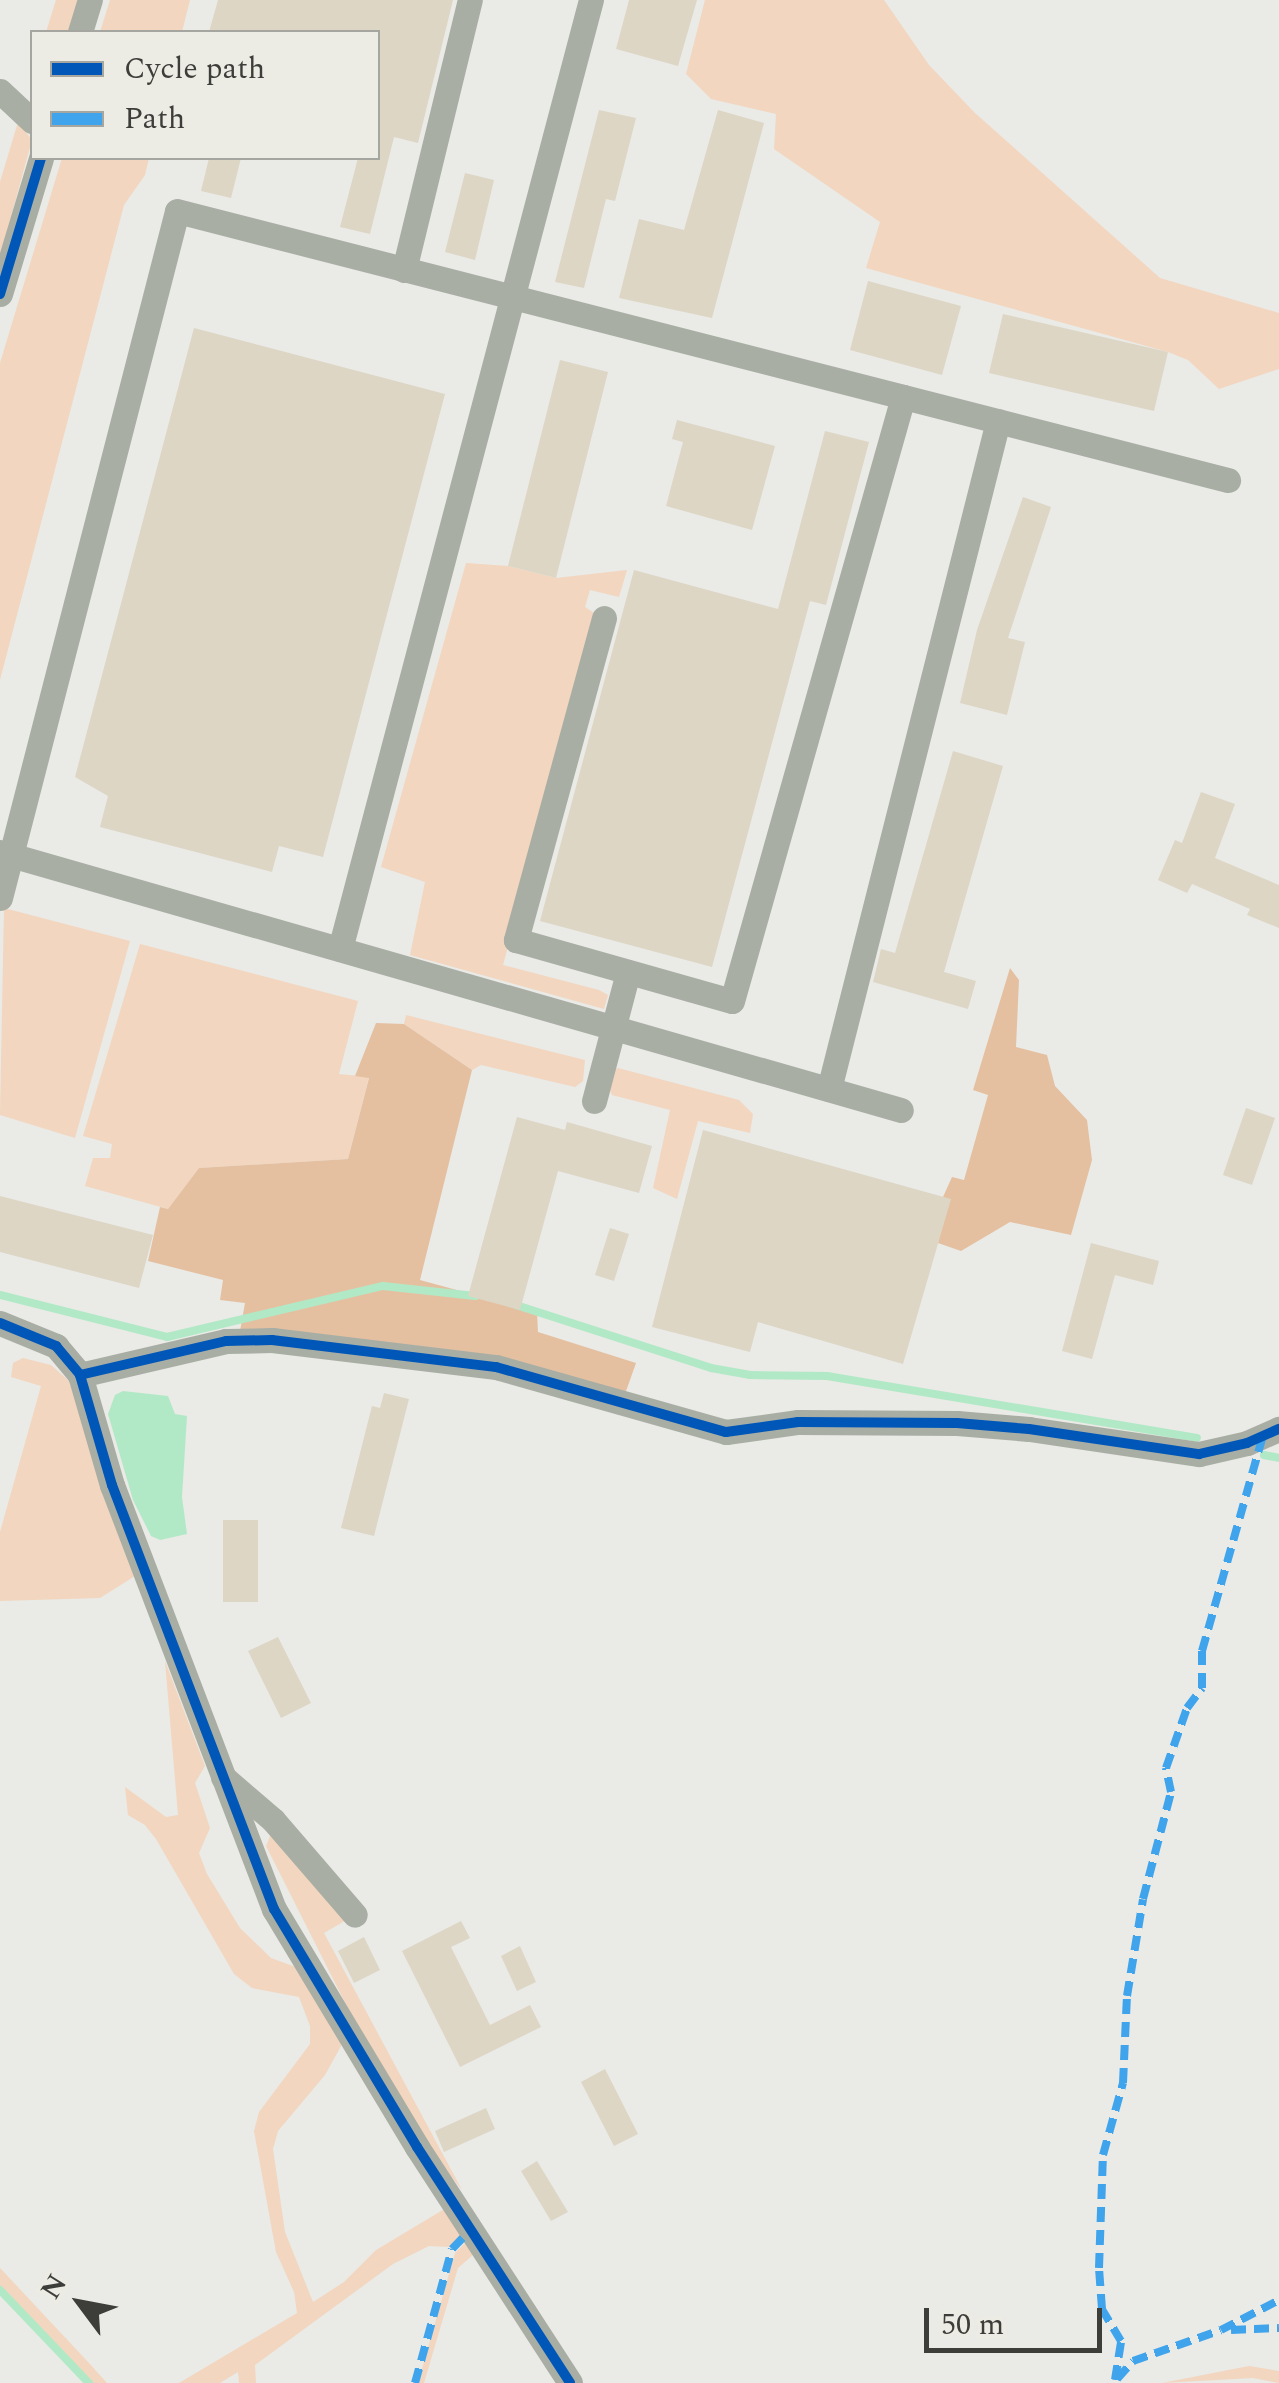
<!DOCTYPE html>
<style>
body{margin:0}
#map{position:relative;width:1279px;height:2383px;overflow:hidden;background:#eaeae6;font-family:Spectral,serif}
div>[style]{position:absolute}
.green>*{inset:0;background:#f2d6bf}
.forest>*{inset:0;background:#e4c0a1}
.water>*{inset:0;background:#b1e9c6}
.stream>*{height:8px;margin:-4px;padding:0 4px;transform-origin:4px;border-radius:4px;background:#b1e9c6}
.building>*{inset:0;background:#ddd6c5}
.minor>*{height:25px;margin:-12.5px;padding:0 12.5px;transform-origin:12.5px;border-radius:12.5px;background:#a9aea5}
.quiet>*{height:8px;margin-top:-4px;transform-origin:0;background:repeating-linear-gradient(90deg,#3fa4ec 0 15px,transparent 0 23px)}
.cycleway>*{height:10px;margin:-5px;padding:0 5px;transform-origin:5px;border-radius:5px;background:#0057b8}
span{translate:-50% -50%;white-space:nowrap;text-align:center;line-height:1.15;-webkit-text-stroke:8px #ecece4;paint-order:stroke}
.legend{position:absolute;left:30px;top:30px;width:350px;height:130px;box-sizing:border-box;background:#ecece4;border:2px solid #a6a6a0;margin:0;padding:12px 18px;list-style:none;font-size:30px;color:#3d3d3a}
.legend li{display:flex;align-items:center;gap:20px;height:50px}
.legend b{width:50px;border:2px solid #a6a6a0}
.north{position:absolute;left:30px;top:2253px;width:100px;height:100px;-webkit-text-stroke:8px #ecece4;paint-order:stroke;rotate:302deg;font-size:28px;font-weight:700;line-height:40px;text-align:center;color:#3d3d3a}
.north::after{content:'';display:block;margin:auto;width:35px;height:45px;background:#3d3d3a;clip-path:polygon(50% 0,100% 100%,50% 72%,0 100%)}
.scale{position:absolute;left:924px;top:2308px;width:178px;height:45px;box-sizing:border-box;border:5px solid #3d3d3a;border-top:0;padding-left:12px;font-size:30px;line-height:35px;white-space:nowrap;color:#3d3d3a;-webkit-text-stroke:8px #ecece4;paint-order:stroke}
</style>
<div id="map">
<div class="green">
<div style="clip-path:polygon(56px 0,79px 0,69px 32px,46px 32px)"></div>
<div style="clip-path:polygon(110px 0,190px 0,182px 32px,100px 32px)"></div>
<div style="clip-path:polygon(705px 0,884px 0,929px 65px,975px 113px,1160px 278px,1279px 313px,1279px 369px,1219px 389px,1188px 360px,1168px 352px,866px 268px,880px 222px,774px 149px,776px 114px,711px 99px,686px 74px)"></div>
<div style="clip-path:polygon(18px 122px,32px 140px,0 257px,0 182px)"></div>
<div style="clip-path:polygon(62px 158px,149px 158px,145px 175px,124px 205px,0 680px,0 363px)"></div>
<div style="clip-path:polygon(466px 563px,508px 566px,556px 578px,627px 570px,619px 597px,590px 590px,585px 607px,597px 615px,503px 965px,599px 990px,608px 995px,604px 1009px,410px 955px,425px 882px,381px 867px)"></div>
<div style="clip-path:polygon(4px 908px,130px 941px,75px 1138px,0 1115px)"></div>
<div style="clip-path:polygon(140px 944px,358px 1001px,339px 1074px,369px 1077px,348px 1159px,199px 1168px,168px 1209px,85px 1186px,93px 1158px,110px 1158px,112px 1144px,83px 1136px)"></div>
<div style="clip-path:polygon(406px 1015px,585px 1060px,583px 1081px,575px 1087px,481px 1065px,472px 1070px,404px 1024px)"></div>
<div style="clip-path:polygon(618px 1068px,739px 1100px,753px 1114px,750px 1133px,698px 1121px,677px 1199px,653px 1188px,670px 1110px,612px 1095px,608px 1086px,613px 1070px)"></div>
<div style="clip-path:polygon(23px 1358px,51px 1365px,69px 1381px,135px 1576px,100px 1598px,0 1601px,0 1532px,41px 1386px,11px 1377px,13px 1363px)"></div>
<div style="clip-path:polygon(165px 1661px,205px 1766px,195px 1783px,210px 1828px,199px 1853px,207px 1874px,240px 1928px,271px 1958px,304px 1970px,339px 2024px,341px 2046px,325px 2075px,278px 2131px,273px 2149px,285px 2232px,313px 2302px,344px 2282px,376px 2250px,446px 2208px,464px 2232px,450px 2247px,429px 2246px,393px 2264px,255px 2365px,256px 2383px,239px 2383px,238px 2372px,220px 2383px,179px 2383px,297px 2313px,294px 2292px,276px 2252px,254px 2131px,259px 2112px,310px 2044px,310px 2026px,299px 1997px,252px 1988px,234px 1974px,156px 1839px,145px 1825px,128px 1815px,125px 1787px,166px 1817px,178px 1815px)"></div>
<div style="clip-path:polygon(271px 1834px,348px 1919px,324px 1933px,462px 2190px,418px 2136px,372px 2056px,266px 1846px)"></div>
<div style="clip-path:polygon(470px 2238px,473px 2255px,458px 2268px,424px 2383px,418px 2383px,455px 2253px)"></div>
<div style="clip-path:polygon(0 2268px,89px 2363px,107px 2383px,92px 2383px,61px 2353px,0 2287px)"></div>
<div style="clip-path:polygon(1249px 2366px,1279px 2371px,1279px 2383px,1253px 2378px,1162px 2383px)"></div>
</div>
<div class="forest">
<div style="clip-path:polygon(1010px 968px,1019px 980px,1016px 1047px,1047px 1055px,1055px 1086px,1087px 1120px,1092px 1160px,1071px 1235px,1010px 1222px,961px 1251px,938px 1243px,943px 1197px,952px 1177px,964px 1180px,988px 1095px,973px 1090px)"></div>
<div style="clip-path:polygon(376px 1023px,404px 1024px,472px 1070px,420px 1280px,537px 1312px,538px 1332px,636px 1363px,625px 1394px,240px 1331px,245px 1303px,220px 1300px,223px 1280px,148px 1261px,160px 1207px,168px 1209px,199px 1168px,348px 1159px,369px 1078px,355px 1076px)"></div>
</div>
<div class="water">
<div style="clip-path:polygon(123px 1391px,168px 1396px,175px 1414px,187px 1416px,182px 1497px,187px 1534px,160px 1540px,151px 1536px,133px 1500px,108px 1414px,115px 1395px)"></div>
</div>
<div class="stream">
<div style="left:0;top:1295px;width:172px;rotate:14.1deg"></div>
<div style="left:167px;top:1337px;width:222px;rotate:-13.3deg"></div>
<div style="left:383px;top:1286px;width:93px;rotate:6.2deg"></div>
<div style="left:513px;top:1304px;width:208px;rotate:17.9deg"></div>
<div style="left:711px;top:1368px;width:40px;rotate:10deg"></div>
<div style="left:750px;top:1375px;width:77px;rotate:0.7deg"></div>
<div style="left:827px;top:1376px;width:375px;rotate:9.5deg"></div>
<div style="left:1264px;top:1455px;width:15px;rotate:11deg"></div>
<div style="left:0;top:2290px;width:129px;rotate:46.3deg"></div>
</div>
<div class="building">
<div style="clip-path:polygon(218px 0,453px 0,418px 143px,394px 137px,370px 234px,340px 227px,358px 158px,378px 158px,378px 32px,209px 32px)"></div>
<div style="clip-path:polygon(629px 0,697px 0,678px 66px,616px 49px)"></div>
<div style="clip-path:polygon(599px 110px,636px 118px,615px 201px,606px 199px,584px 288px,555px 282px)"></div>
<div style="clip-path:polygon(718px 110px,764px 123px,712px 318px,619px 298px,639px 219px,684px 230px)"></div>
<div style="clip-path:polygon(209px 158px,241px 158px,231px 198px,201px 191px)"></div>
<div style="clip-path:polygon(465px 173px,494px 180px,475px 260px,445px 252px)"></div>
<div style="clip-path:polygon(868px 281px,961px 306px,942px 375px,850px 350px)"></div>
<div style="clip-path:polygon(1003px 314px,1168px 352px,1154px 411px,989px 373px)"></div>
<div style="clip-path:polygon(194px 328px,445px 394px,323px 857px,279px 846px,272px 872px,100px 827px,108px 796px,75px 777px)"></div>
<div style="clip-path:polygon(560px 360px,608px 372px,556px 578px,508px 566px)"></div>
<div style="clip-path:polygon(677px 420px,775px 446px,752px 530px,666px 506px,683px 442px,672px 439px)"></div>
<div style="clip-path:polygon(825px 431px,869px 442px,826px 605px,810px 601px,712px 967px,540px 921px,634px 570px,778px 609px)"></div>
<div style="clip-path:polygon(1023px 497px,1051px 507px,1008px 638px,1025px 642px,1007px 715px,960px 703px,977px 630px)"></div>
<div style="clip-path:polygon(953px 751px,1003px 766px,944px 972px,976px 981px,968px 1009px,873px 982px,881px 949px,895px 953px)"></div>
<div style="clip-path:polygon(1201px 792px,1235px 804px,1215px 858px,1279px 885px,1279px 928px,1247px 915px,1250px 909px,1192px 884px,1187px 893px,1158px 880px,1175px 840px,1182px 843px)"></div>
<div style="clip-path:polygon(1246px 1108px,1275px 1118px,1252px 1185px,1223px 1175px)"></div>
<div style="clip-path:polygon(517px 1117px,565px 1130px,567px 1122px,652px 1146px,639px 1193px,558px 1171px,520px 1310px,468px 1296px)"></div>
<div style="clip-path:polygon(703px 1130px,951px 1199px,903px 1364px,758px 1322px,750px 1352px,652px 1327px)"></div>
<div style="clip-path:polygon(0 1196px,153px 1235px,139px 1288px,0 1252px)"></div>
<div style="clip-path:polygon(610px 1228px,629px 1234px,614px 1281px,595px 1275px)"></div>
<div style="clip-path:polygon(1091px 1243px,1159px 1261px,1153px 1285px,1115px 1275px,1092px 1359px,1062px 1351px)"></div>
<div style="clip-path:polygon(384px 1393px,409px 1399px,374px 1536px,341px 1528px,372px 1406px,380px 1408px)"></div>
<div style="clip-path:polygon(223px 1520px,258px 1520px,258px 1602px,223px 1602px)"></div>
<div style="clip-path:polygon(278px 1637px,311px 1703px,281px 1718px,248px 1651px)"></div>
<div style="clip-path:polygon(461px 1921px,470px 1938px,451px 1947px,490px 2025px,530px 2005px,541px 2027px,460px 2067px,402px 1951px)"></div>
<div style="clip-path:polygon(364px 1937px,380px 1970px,354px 1983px,338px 1951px)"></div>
<div style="clip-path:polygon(520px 1946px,536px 1982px,517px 1991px,501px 1956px)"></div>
<div style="clip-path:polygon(605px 2069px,638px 2134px,614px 2146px,581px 2082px)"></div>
<div style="clip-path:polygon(486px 2108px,495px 2129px,444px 2152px,435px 2131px)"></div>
<div style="clip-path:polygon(537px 2161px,568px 2212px,551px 2221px,521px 2171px)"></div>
</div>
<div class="minor">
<div style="left:80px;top:32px;width:34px;rotate:-73deg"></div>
<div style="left:0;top:91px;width:44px;rotate:43.2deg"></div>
<div style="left:404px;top:270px;width:278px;rotate:-76.3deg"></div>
<div style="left:0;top:294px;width:142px;rotate:-73.2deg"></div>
<div style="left:604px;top:618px;width:334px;rotate:105.3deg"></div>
<div style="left:516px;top:940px;width:224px;rotate:15.8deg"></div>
<div style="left:732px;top:1001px;width:628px;rotate:-74.19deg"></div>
<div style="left:0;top:852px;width:937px;rotate:15.98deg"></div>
<div style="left:0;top:898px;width:709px;rotate:-75.55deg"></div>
<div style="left:177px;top:211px;width:1085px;rotate:14.36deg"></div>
<div style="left:340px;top:949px;width:982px;rotate:-75.19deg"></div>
<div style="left:829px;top:1089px;width:689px;rotate:-75.8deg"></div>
<div style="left:594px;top:1101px;width:133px;rotate:-75.2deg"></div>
<div style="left:0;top:1323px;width:61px;rotate:22.3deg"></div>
<div style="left:56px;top:1346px;width:38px;rotate:50deg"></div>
<div style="left:80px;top:1375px;width:115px;rotate:73.8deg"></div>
<div style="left:112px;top:1485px;width:454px;rotate:69.1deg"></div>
<div style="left:274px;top:1909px;width:278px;rotate:59deg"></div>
<div style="left:417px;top:2147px;width:281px;rotate:57deg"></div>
<div style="left:80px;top:1375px;width:150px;rotate:-13.1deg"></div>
<div style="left:226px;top:1341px;width:46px;rotate:-1.2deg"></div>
<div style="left:272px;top:1340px;width:226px;rotate:6.9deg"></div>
<div style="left:496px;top:1367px;width:239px;rotate:15.8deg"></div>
<div style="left:726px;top:1432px;width:73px;rotate:-7.9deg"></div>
<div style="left:798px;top:1422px;width:159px;rotate:0.4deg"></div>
<div style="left:957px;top:1423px;width:72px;rotate:4.8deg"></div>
<div style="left:1029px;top:1429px;width:172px;rotate:8.4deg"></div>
<div style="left:1199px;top:1454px;width:49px;rotate:-12.9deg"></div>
<div style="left:1247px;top:1443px;width:35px;rotate:-24deg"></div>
<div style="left:223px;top:1777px;width:66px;rotate:40.7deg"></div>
<div style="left:273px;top:1820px;width:125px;rotate:49.2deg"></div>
</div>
<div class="quiet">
<div style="left:1231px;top:2330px;width:48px;rotate:-2.4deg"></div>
<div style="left:1117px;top:2379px;width:24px;rotate:-48deg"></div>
<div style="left:1133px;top:2361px;width:93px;rotate:-19.4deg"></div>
<div style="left:1221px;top:2330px;width:65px;rotate:-27.3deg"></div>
<div style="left:1115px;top:2380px;width:39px;rotate:-81deg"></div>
<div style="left:1121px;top:2341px;width:37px;rotate:-121deg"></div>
<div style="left:1102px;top:2309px;width:41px;rotate:-94.2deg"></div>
<div style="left:1099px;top:2268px;width:113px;rotate:-88deg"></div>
<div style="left:1103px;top:2155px;width:75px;rotate:-74.5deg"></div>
<div style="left:1123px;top:2083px;width:87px;rotate:-87.4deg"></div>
<div style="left:1127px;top:1996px;width:98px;rotate:-80.6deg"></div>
<div style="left:1143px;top:1899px;width:111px;rotate:-75.3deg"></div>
<div style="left:1171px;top:1792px;width:25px;rotate:-102deg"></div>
<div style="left:1166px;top:1768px;width:64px;rotate:-70.7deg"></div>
<div style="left:1187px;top:1708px;width:25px;rotate:-53deg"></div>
<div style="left:1202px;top:1688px;width:37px;rotate:-90deg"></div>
<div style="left:1202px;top:1651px;width:223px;rotate:-74.2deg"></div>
<div style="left:415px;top:2383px;width:139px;rotate:-74.6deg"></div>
<div style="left:452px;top:2249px;width:28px;rotate:-46deg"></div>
</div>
<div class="cycleway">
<div style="left:0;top:294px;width:142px;rotate:-73.2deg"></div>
<div style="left:0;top:1323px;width:61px;rotate:22.3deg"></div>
<div style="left:56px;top:1346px;width:38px;rotate:50deg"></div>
<div style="left:80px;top:1375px;width:115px;rotate:73.8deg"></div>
<div style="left:112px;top:1485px;width:454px;rotate:69.1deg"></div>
<div style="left:274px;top:1909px;width:278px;rotate:59deg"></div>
<div style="left:417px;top:2147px;width:281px;rotate:57deg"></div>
<div style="left:80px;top:1375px;width:150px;rotate:-13.1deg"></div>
<div style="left:226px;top:1341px;width:46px;rotate:-1.2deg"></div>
<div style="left:272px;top:1340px;width:226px;rotate:6.9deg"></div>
<div style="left:496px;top:1367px;width:239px;rotate:15.8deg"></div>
<div style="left:726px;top:1432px;width:73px;rotate:-7.9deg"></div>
<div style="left:798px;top:1422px;width:159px;rotate:0.4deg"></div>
<div style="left:957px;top:1423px;width:72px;rotate:4.8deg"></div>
<div style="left:1029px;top:1429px;width:172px;rotate:8.4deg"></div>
<div style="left:1199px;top:1454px;width:49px;rotate:-12.9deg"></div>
<div style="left:1247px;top:1443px;width:35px;rotate:-24deg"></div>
</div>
<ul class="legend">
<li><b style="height:12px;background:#0057b8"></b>Cycle path</li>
<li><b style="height:12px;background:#3fa4ec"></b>Path</li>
</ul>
<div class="north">N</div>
<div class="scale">50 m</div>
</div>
